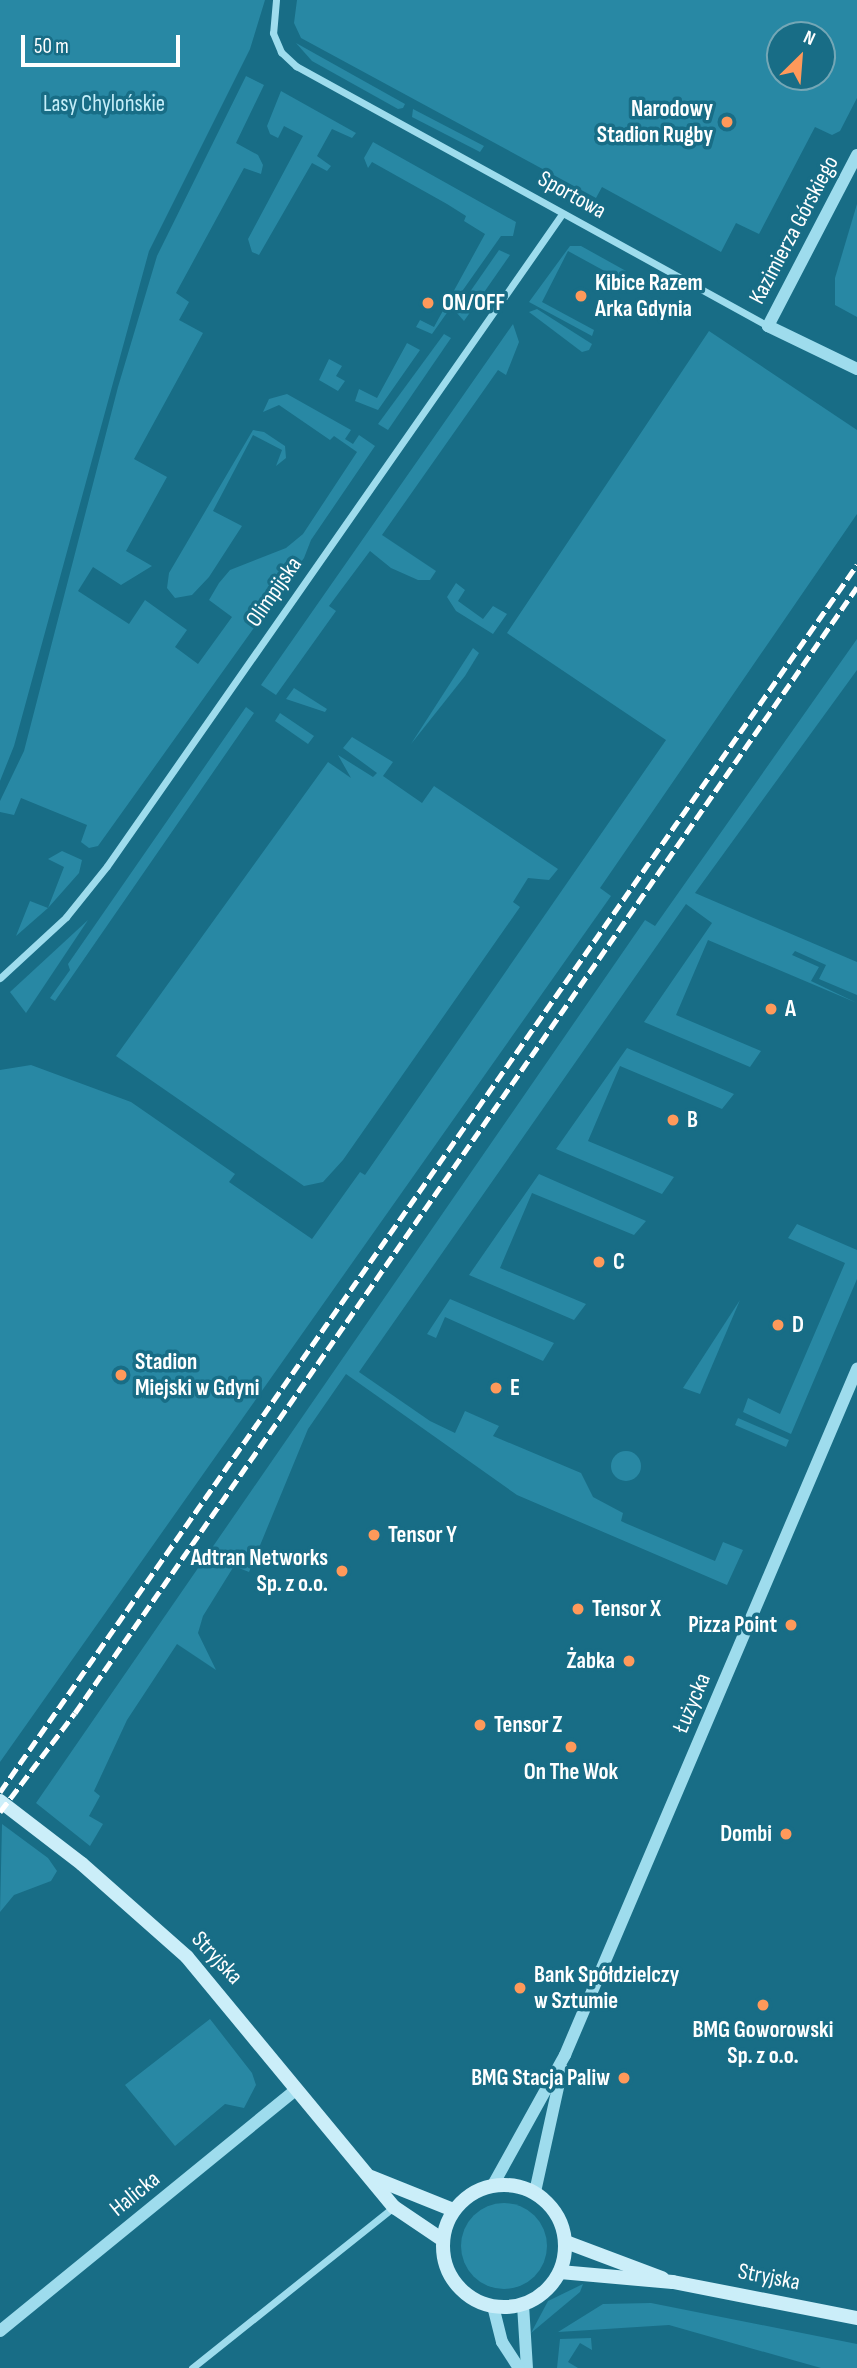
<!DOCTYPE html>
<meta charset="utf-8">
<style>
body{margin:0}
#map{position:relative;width:857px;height:2368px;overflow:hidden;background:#186d86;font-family:"Sofia Sans Condensed",sans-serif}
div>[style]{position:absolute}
.green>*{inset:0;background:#2888a4}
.round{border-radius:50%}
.minor>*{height:7px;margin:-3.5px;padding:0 3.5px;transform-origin:3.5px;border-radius:3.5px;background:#9edced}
.tertiary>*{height:12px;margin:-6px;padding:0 6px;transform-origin:6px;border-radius:6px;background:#9edced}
.secondary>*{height:14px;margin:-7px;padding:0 7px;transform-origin:7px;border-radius:7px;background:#cbeef9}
.secondary>.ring{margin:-7px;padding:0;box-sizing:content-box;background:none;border:14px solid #cbeef9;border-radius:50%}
.rail>*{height:5px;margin-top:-2.5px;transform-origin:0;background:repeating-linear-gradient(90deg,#fff 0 12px,transparent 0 17px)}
.dots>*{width:19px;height:19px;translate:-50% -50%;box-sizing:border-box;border:4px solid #186d86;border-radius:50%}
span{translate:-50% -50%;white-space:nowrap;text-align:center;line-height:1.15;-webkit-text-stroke:7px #186d86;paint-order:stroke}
.park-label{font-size:23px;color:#c4eef9}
.poi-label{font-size:23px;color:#fff;font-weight:700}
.right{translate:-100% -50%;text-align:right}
.left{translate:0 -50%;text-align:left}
.street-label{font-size:23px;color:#fff}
.north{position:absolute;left:766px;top:21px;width:70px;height:70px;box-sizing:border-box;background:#186d86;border:2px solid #74a7b6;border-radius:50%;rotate:25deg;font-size:19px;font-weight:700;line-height:28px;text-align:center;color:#fff}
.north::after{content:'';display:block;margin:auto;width:24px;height:32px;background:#ff995a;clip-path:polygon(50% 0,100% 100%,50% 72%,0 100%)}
.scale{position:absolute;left:21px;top:35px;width:159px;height:32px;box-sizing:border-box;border:4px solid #fff;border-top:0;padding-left:9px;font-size:21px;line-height:24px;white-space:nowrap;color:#fff;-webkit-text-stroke:5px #186d86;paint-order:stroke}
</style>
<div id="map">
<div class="green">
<div style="clip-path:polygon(0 0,265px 0,250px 49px,149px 251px,14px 746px,0 781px)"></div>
<div style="clip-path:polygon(evenodd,297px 0,857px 0,857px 98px,840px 131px,832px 135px,815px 127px,759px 234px,736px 223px,721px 252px,602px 187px,596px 198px,301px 38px,294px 23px,297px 0,780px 35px,822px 35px,822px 77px,780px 77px,780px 35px)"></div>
<div style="clip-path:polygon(296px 43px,405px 104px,403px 108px,398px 109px,312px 61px)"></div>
<div style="clip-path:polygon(246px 76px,264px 85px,236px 143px,258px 155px,263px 165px,261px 174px,244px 168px,176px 293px,189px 302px,179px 320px,203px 333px,134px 459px,167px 477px,126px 551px,152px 566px,121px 585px,93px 567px,78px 591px,129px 624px,145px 600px,187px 630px,175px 647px,198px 664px,232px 617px,209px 600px,219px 583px,230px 570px,286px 548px,303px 534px,357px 452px,334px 436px,330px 440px,279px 405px,263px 412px,269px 399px,287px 394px,351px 430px,345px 439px,353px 444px,359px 435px,375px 446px,311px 540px,304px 558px,98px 846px,89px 848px,81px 842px,87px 825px,21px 798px,14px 815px,0 812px,0 801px,24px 751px,118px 387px,157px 256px)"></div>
<div style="clip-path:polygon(281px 91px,356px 133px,352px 138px,332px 129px,317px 156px,331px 166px,327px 171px,312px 163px,259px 255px,252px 252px,248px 239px,303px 136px,284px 126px,278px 138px,270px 134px,267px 126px)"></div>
<div style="clip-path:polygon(413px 109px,484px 146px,480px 152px,412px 117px)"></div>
<div style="clip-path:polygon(373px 142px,516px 222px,513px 236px,501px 236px,432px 334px,416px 327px,420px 320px,434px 327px,485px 234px,464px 221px,466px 216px,447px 204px,372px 162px,368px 168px,364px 158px)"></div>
<div style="clip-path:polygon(857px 204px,857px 317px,835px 305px,835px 278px)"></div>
<div style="clip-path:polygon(570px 246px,581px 246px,626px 271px,621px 280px,568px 251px,542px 302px,594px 330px,592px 336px,529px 302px)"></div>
<div style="clip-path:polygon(499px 250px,510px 255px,464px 321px,456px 312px)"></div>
<div style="clip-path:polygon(537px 309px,592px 344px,589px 350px,582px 352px,529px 312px)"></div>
<div style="clip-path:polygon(513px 324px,519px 342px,506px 375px,498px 370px,382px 535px,436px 571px,430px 580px,418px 580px,391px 568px,370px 551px,329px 606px,336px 611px,276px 695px,261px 685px)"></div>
<div style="clip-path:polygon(709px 331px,857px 430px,857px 514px,600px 888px,611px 896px,0 1762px,0 1070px,31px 1065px,131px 1102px,235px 1174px,229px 1182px,312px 1239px,360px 1172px,365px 1175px,666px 740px,507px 633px)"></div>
<div style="clip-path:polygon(444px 334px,451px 338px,388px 430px,378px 424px)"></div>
<div style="clip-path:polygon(407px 343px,420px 350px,378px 410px,355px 401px,359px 389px,377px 398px)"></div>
<div style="clip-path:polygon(329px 359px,342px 366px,336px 376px,345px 381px,338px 391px,319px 380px)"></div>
<div style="clip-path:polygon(253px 430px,264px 432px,285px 446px,286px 458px,276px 466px,282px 450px,253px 435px,213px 511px,242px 526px,209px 577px,192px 595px,175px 598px,167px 588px,169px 573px)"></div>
<div style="clip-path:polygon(456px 583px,465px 590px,458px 601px,483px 619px,493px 606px,507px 614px,493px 634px,456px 611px,447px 597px)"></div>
<div style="clip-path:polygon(857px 639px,857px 670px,695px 893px,857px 962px,857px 995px,819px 979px,826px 965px,795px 951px,792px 955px,819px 967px,811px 981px,857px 1003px,708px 940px,676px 1015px,761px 1051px,750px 1067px,644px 1022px,712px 923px,686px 904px,359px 1372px,430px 1421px,455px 1433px,465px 1411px,499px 1426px,493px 1436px,581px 1473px,593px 1497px,623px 1513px,621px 1521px,625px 1523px,715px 1561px,723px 1542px,743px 1550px,727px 1585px,517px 1495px,346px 1374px,308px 1429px,249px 1572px,234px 1566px,203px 1616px,198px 1633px,216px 1670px,177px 1644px,127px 1720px,94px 1791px,100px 1796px,89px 1816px,103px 1824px,90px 1846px,36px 1803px,645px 920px,655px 926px)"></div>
<div style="clip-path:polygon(473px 648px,479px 653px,465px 676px,411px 744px)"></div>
<div style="clip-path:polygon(294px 688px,327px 709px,325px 712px,286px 699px)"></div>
<div style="clip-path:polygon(246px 707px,254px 713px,55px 1001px,50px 998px,70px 970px,68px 964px)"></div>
<div style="clip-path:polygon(280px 713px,314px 736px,308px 744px,275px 721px)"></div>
<div style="clip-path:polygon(352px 737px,393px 762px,383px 776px,422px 803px,434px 786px,558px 869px,549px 880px,528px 878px,513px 902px,520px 907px,343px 1160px,323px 1182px,304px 1186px,116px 1056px,328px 762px,351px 778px,338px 755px,373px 777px,377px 773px,343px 748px)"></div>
<div style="clip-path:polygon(62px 851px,82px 860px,79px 873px,48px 908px,16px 936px,30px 901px,48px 908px,64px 867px,48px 859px)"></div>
<div style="clip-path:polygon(88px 920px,26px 1013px,10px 992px)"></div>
<div style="clip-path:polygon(627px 1048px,734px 1094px,722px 1109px,620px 1066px,588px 1141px,674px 1177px,662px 1194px,556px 1149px)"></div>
<div style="clip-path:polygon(539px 1174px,646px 1221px,634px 1235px,532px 1193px,500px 1268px,586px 1304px,574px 1320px,469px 1275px)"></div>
<div style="clip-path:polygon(797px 1224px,857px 1250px,857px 1279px,791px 1434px,743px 1412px,748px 1398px,780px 1414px,845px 1263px,788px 1238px)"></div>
<div style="clip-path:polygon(450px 1299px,554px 1343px,543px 1361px,445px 1317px,436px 1338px,427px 1334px)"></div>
<div style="clip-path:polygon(740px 1300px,700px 1394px,683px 1388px)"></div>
<div style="clip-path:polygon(738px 1418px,789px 1440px,786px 1447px,735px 1425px)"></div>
<div class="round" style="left:611px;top:1451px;width:30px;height:30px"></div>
<div style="clip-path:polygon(2px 1824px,48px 1858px,57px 1871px,51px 1881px,14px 1895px,0 1912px)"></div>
<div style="clip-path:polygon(210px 2019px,252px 2073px,256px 2085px,244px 2108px,225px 2104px,175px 2146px,125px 2085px)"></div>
<div class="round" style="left:461px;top:2203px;width:86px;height:86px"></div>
<div style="clip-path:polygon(583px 2284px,580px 2292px,531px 2333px,548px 2301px)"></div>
<div style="clip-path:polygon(651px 2303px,857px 2344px,857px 2368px,821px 2368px,669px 2325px,558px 2332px,603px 2304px)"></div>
<div style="clip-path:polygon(591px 2338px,592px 2350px,580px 2343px,568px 2362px,578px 2368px,557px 2368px,560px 2339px)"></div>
</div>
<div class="minor">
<div style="left:276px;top:0;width:33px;rotate:95deg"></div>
<div style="left:273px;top:33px;width:21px;rotate:67deg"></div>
<div style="left:281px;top:52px;width:21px;rotate:43deg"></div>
<div style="left:296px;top:66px;width:539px;rotate:28.85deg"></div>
<div style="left:0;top:978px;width:90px;rotate:-42.7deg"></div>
<div style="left:66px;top:917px;width:65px;rotate:-51.2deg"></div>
<div style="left:107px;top:866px;width:795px;rotate:-55.09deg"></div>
<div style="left:192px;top:2368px;width:258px;rotate:-38.6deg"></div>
</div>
<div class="tertiary">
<div style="left:857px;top:155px;width:193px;rotate:117.5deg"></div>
<div style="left:768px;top:326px;width:99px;rotate:25.8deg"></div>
<div style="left:493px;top:2185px;width:149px;rotate:-61deg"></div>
<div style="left:565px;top:2055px;width:746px;rotate:-66.94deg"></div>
<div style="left:535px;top:2192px;width:126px;rotate:-77.6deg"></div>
<div style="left:523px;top:2305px;width:63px;rotate:86.4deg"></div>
<div style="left:493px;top:2306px;width:37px;rotate:76deg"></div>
<div style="left:502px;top:2342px;width:31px;rotate:57deg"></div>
<div style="left:0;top:2331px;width:382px;rotate:-39.2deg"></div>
</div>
<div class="secondary">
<div style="left:0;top:1801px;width:103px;rotate:37.5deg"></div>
<div style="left:82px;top:1864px;width:140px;rotate:41.5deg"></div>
<div style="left:187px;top:1957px;width:325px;rotate:50.4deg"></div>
<div style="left:394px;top:2207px;width:59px;rotate:34deg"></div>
<div style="left:371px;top:2177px;width:88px;rotate:21.9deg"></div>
<div class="ring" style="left:443px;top:2185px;width:108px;height:108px"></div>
<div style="left:566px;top:2242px;width:103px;rotate:20.6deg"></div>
<div style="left:560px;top:2272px;width:113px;rotate:5.1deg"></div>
<div style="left:673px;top:2282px;width:187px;rotate:11.1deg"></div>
</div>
<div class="rail">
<div style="left:0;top:1792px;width:1497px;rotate:-55.07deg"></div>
<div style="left:0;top:1812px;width:124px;rotate:-52.9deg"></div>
<div style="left:75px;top:1713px;width:1371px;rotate:-55.22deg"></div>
</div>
<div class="dots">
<div style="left:727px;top:122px;background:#ff995a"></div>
<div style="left:581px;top:296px;background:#ff995a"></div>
<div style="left:428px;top:303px;background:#ff995a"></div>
<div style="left:771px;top:1009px;background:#ff995a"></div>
<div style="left:673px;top:1120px;background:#ff995a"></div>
<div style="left:599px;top:1262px;background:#ff995a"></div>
<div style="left:778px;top:1325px;background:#ff995a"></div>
<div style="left:121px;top:1375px;background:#ff995a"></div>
<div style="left:496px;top:1388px;background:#ff995a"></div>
<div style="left:374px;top:1535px;background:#ff995a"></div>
<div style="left:342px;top:1571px;background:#ff995a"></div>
<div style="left:578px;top:1609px;background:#ff995a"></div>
<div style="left:791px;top:1625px;background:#ff995a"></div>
<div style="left:629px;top:1661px;background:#ff995a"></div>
<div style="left:480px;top:1725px;background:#ff995a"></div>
<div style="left:571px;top:1747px;background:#ff995a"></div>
<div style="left:786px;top:1834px;background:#ff995a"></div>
<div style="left:520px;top:1988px;background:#ff995a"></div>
<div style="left:763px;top:2005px;background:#ff995a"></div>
<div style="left:624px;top:2078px;background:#ff995a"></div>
</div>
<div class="park-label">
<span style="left:104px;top:104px">Lasy Chylońskie</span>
</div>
<div class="poi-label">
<span class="right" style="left:713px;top:122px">Narodowy<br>Stadion Rugby</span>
<span class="left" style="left:595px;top:296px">Kibice Razem<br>Arka Gdynia</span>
<span class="left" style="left:442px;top:303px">ON/OFF</span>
<span class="left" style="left:785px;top:1009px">A</span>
<span class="left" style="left:687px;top:1120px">B</span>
<span class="left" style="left:613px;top:1262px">C</span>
<span class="left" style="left:792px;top:1325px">D</span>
<span class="left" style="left:135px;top:1375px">Stadion<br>Miejski w Gdyni</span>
<span class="left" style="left:510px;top:1388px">E</span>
<span class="left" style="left:388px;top:1535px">Tensor Y</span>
<span class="right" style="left:328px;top:1571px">Adtran Networks<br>Sp. z o.o.</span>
<span class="left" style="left:592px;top:1609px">Tensor X</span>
<span class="right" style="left:777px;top:1625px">Pizza Point</span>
<span class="right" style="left:615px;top:1661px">Żabka</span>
<span class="left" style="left:494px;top:1725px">Tensor Z</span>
<span style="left:571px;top:1772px">On The Wok</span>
<span class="right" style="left:772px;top:1834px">Dombi</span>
<span class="left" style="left:534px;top:1988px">Bank Spółdzielczy<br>w Sztumie</span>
<span style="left:763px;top:2043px">BMG Goworowski<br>Sp. z o.o.</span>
<span class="right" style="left:610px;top:2078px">BMG Stacja Paliw</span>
</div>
<div class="street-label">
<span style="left:572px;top:195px;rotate:29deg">Sportowa</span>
<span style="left:794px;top:230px;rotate:-62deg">Kazimierza Górskiego</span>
<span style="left:274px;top:592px;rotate:-55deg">Olimpijska</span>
<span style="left:692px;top:1703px;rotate:-67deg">Łużycka</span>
<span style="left:217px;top:1958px;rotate:47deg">Stryjska</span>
<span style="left:135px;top:2194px;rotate:-39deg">Halicka</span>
<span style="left:769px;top:2277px;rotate:11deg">Stryjska</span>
</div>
<div class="north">N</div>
<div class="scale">50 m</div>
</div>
